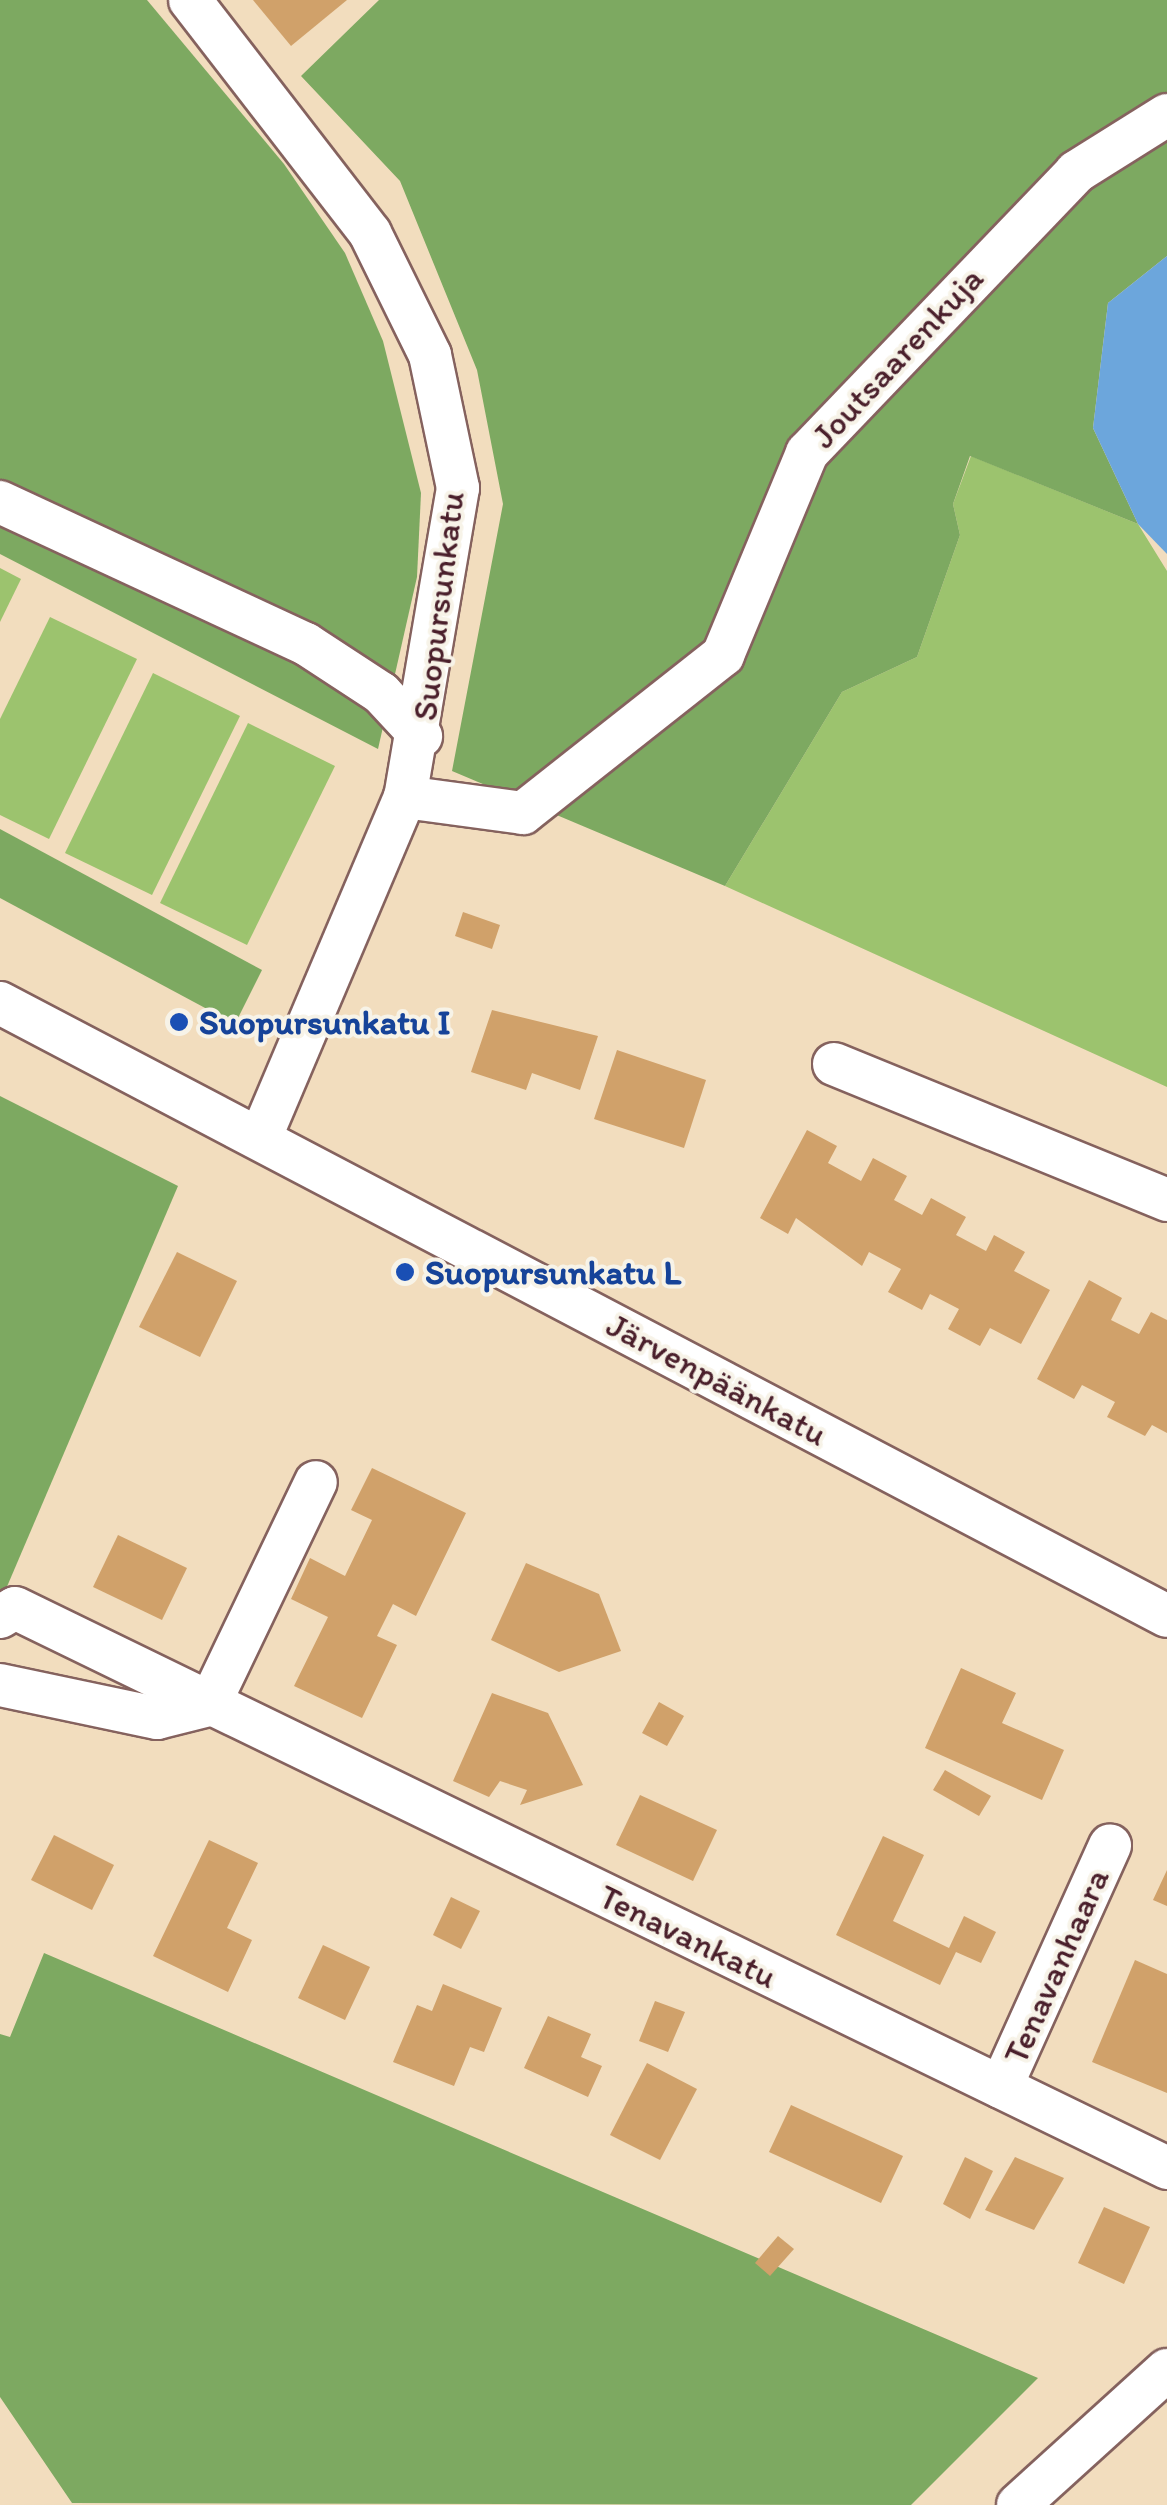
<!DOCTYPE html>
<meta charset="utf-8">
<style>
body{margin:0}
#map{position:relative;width:1167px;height:2505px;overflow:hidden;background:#f2ddbe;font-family:Itim,sans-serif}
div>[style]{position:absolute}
.green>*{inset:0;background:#9cc36e}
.forest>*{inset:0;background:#7da961}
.water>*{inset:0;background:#6ca6dc}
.building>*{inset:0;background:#d0a16a}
.roads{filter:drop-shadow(2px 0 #85625e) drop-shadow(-2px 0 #85625e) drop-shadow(0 2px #85625e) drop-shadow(0 -2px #85625e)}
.minor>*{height:42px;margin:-21px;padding:0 21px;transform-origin:21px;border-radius:21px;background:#fff}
.dots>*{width:28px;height:28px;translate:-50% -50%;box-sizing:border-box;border:5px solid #f7f3e8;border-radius:50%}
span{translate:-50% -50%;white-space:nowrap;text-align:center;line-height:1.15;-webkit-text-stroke:8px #f7f3e8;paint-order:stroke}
.street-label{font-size:35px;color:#4a1f2b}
.transit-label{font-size:35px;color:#164399;font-weight:700}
.left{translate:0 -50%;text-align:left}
</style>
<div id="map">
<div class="green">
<div style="clip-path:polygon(971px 456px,1138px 524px,1167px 571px,1167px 1087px,725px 886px,842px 692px,917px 657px,960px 535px,953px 504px)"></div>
<div style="clip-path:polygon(0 568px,21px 579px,0 622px)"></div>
<div style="clip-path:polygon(50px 617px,137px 659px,49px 839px,0 815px,0 719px)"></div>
<div style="clip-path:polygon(153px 673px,240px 716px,152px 895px,65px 853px)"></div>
<div style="clip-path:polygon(248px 723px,335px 766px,247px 945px,160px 903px)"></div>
</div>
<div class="forest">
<div style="clip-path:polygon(0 0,147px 0,284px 164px,345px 253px,383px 341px,421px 493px,417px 577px,378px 749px,0 554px)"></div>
<div style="clip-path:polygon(379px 0,1167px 0,1167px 256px,1108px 303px,1093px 428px,1138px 524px,970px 456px,953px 504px,960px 535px,917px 657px,842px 692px,725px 886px,452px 771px,503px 504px,477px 370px,400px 181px,301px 76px)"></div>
<div style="clip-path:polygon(0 829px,262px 970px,235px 1024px,0 898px)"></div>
<div style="clip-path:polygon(0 1096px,178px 1186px,0 1603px)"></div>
<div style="clip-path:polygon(44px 1953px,1038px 2378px,911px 2505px,72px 2503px,0 2397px,0 2034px,10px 2037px)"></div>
</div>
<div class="water">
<div style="clip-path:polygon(1167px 256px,1167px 554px,1138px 524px,1093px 428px,1108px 303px)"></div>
</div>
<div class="building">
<div style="clip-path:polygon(253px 0,347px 0,291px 46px)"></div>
<div style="clip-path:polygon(463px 912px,500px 925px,492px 949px,455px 936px)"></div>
<div style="clip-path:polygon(492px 1010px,598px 1036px,580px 1090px,532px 1073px,526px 1090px,471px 1072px)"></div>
<div style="clip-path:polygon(617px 1050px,706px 1080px,684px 1148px,594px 1119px)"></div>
<div style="clip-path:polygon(807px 1130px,837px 1146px,828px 1163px,861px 1181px,873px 1158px,907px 1176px,894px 1200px,922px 1215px,931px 1198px,966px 1217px,956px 1235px,986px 1251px,994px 1235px,1025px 1252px,1014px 1271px,1050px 1290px,1021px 1344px,990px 1328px,980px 1346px,948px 1329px,959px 1309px,930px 1294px,922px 1310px,888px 1292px,901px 1269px,869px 1252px,862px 1266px,796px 1218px,788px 1234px,760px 1218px)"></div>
<div style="clip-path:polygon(177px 1252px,237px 1281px,200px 1357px,139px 1327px)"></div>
<div style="clip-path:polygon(1089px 1280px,1122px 1298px,1111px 1320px,1139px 1334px,1151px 1312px,1167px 1320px,1167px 1433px,1152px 1425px,1145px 1436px,1107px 1417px,1115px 1402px,1082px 1385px,1074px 1399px,1037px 1379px)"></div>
<div style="clip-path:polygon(372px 1468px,466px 1513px,416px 1616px,393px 1604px,377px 1636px,397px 1645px,362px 1718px,294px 1686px,328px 1617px,291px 1599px,310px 1558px,345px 1576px,372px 1520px,351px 1510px)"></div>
<div style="clip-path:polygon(118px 1535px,187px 1568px,162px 1620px,93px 1587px)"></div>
<div style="clip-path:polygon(526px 1563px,599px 1594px,621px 1651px,559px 1672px,491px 1640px)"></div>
<div style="clip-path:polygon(961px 1668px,1016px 1693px,1002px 1723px,1064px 1750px,1042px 1800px,925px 1748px)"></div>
<div style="clip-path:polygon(492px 1693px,548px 1713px,583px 1785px,520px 1805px,527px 1790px,500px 1781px,489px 1797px,453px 1781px)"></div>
<div style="clip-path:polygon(659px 1702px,684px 1716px,667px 1746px,642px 1733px)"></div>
<div style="clip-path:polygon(945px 1770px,991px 1796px,979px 1816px,933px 1790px)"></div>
<div style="clip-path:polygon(640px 1795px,717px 1830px,693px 1881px,616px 1845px)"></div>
<div style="clip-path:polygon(54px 1835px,114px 1865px,92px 1910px,31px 1880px)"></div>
<div style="clip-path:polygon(883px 1836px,924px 1855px,893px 1921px,949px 1948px,964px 1916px,996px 1932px,981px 1963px,956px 1952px,940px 1985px,836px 1935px)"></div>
<div style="clip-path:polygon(209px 1840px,258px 1863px,227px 1928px,252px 1940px,228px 1992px,153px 1956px)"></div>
<div style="clip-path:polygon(1167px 1870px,1167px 1906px,1153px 1900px)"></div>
<div style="clip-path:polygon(451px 1897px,480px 1911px,461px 1949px,433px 1935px)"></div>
<div style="clip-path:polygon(323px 1945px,370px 1967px,345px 2020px,298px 1998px)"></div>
<div style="clip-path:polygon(1135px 1960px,1167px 1974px,1167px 2093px,1092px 2062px)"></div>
<div style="clip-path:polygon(443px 1984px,502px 2008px,484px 2052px,470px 2047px,454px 2086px,393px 2062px,417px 2005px,432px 2011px)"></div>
<div style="clip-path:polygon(655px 2001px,685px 2012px,668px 2052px,639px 2041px)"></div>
<div style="clip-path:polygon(548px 2016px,591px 2034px,581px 2057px,602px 2066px,588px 2097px,524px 2068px)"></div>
<div style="clip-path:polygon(647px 2063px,697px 2089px,660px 2160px,610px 2135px)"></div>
<div style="clip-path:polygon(791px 2105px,903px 2156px,881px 2203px,769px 2152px)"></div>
<div style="clip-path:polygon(965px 2157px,993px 2171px,970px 2219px,943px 2204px)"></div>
<div style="clip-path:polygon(1015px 2157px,1064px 2178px,1034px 2230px,985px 2210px)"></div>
<div style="clip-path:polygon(1104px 2207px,1150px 2227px,1124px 2284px,1078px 2263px)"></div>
<div style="clip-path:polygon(778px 2236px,794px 2249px,770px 2276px,755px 2263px)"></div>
</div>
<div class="roads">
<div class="minor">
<div style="left:190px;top:0;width:294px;rotate:52.3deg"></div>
<div style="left:370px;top:233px;width:136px;rotate:63.8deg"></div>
<div style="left:430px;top:355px;width:136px;rotate:78.1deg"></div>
<div style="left:458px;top:488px;width:314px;rotate:99.7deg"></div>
<div style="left:405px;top:797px;width:371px;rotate:113deg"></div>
<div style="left:0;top:502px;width:337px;rotate:24.9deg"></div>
<div style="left:306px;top:644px;width:90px;rotate:33.2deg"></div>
<div style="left:381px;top:693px;width:59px;rotate:47.1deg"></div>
<div style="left:405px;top:797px;width:119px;rotate:7.7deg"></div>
<div style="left:523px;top:813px;width:255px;rotate:-38.3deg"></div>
<div style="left:723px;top:655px;width:219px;rotate:-67.4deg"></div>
<div style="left:807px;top:453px;width:389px;rotate:-46.2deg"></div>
<div style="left:1076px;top:172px;width:107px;rotate:-32.1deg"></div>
<div style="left:0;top:1003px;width:1318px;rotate:27.71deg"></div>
<div style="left:834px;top:1064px;width:360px;rotate:22.2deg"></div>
<div style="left:0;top:1617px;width:17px;rotate:-31deg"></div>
<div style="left:15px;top:1608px;width:1281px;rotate:25.92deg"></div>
<div style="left:0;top:1685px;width:160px;rotate:11.9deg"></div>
<div style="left:157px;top:1718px;width:54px;rotate:-14deg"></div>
<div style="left:209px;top:1705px;width:247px;rotate:-64.4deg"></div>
<div style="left:1001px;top:2087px;width:265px;rotate:-65.7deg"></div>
<div style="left:1018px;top:2505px;width:201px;rotate:-42.2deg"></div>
</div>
</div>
<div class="dots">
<div style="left:179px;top:1022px;background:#1a4fb4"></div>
<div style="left:405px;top:1272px;background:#1a4fb4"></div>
</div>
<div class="street-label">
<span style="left:897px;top:357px;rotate:-47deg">Joutsaarenkuja</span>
<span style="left:438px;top:606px;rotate:-83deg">Suopursunkatu</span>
<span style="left:717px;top:1379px;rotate:28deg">Järvenpäänkatu</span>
<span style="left:688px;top:1936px;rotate:26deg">Tenavankatu</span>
<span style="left:1056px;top:1966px;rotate:-66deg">Tenavanhaara</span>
</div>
<div class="transit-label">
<span class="left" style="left:199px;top:1022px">Suopursunkatu I</span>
<span class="left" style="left:425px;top:1272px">Suopursunkatu L</span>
</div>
</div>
